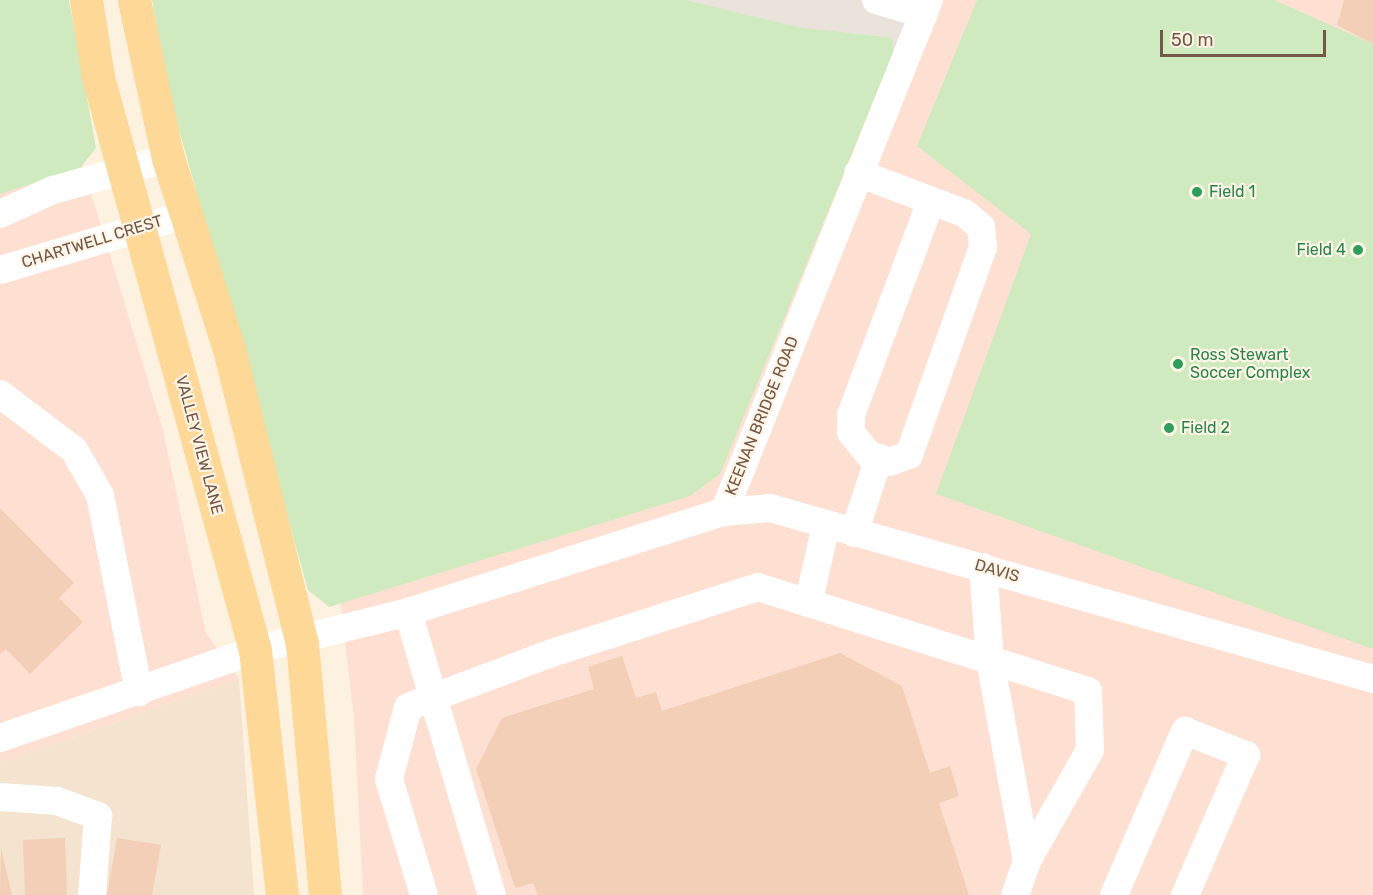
<!DOCTYPE html>
<style>
body{margin:0}
#map{position:relative;width:1373px;height:895px;overflow:hidden;background:#fcf2df;font-family:Rubik,sans-serif}
div>[style]{position:absolute}
.residential>*{inset:0;background:#f4e3ce}
.commercial>*{inset:0;background:#fde0d2}
.industrial>*{inset:0;background:#eae3db}
.green>*{inset:0;background:#cfeabe}
.building>*{inset:0;background:#f2cfb6}
.minor>*{height:28px;margin:-14px;padding:0 14px;transform-origin:14px;border-radius:14px;background:#fff}
.major>*{height:33px;margin:-16.5px;padding:0 16.5px;transform-origin:16.5px;border-radius:16.5px;background:#fdd896}
.dots>*{width:16px;height:16px;translate:-50% -50%;box-sizing:border-box;border:3px solid #fff5e6;border-radius:50%}
span{translate:-50% -50%;white-space:nowrap;text-align:center;line-height:1.15;-webkit-text-stroke:4.5px #fff5e6;paint-order:stroke}
.leisure-label{font-size:16px;color:#27864d}
.left{translate:0 -50%;text-align:left}
.right{translate:-100% -50%;text-align:right}
.street-label{font-size:16px;color:#735747}
.scale{position:absolute;left:1160px;top:30px;width:166px;height:27px;box-sizing:border-box;border:3px solid #735747;border-top:0;padding-left:8px;font-size:18px;line-height:21px;white-space:nowrap;color:#735747;-webkit-text-stroke:4px #fff5e6;paint-order:stroke}
</style>
<div id="map">
<div class="residential">
<div style="clip-path:polygon(239px 679px,254px 895px,0 895px,0 763px)"></div>
</div>
<div class="commercial">
<div style="clip-path:polygon(0 0,78px 150px,163px 430px,206px 633px,239px 679px,0 763px)"></div>
<div style="clip-path:polygon(182px 0,1373px 0,1373px 895px,363px 895px,354px 718px,338px 584px)"></div>
</div>
<div class="industrial">
<div style="clip-path:polygon(619px 0,929px 0,899px 70px)"></div>
</div>
<div class="green">
<div style="clip-path:polygon(0 0,69px 0,96px 148px,81px 167px,0 194px)"></div>
<div style="clip-path:polygon(152px 0,685px 0,797px 27px,892px 38px,893px 53px,720px 474px,690px 496px,329px 607px,308px 590px,168px 90px)"></div>
<div style="clip-path:polygon(977px 0,1274px 0,1373px 44px,1373px 649px,936px 494px,1031px 234px,917px 146px)"></div>
</div>
<div class="building">
<div style="clip-path:polygon(1344px 0,1373px 0,1373px 44px,1337px 25px)"></div>
<div style="clip-path:polygon(0 508px,74px 583px,59px 598px,83px 622px,30px 674px,6px 649px,0 654px)"></div>
<div style="clip-path:polygon(840px 653px,902px 686px,930px 773px,950px 766px,959px 796px,939px 803px,969px 895px,538px 895px,533px 883px,515px 888px,476px 769px,502px 718px,594px 689px,588px 667px,622px 656px,636px 698px,656px 692px,662px 711px)"></div>
<div style="clip-path:polygon(65px 838px,67px 895px,25px 895px,23px 840px)"></div>
<div style="clip-path:polygon(117px 838px,161px 845px,152px 895px,107px 895px)"></div>
<div style="clip-path:polygon(1px 849px,12px 895px,0 895px)"></div>
</div>
<div class="minor">
<div style="left:876px;top:0;width:50px;rotate:16.3deg"></div>
<div style="left:858px;top:173px;width:113px;rotate:20.7deg"></div>
<div style="left:964px;top:213px;width:22px;rotate:39deg"></div>
<div style="left:981px;top:227px;width:20px;rotate:84deg"></div>
<div style="left:983px;top:247px;width:221px;rotate:109.6deg"></div>
<div style="left:909px;top:455px;width:21px;rotate:161deg"></div>
<div style="left:889px;top:462px;width:22px;rotate:-159deg"></div>
<div style="left:868px;top:454px;width:28px;rotate:-128deg"></div>
<div style="left:851px;top:432px;width:17px;rotate:-90deg"></div>
<div style="left:851px;top:415px;width:228px;rotate:-69.5deg"></div>
<div style="left:0;top:214px;width:58px;rotate:-24.4deg"></div>
<div style="left:53px;top:190px;width:119px;rotate:-15.5deg"></div>
<div style="left:0;top:270px;width:192px;rotate:-16.6deg"></div>
<div style="left:0;top:394px;width:93px;rotate:37.1deg"></div>
<div style="left:74px;top:450px;width:52px;rotate:60deg"></div>
<div style="left:100px;top:495px;width:201px;rotate:78.8deg"></div>
<div style="left:724px;top:512px;width:46px;rotate:-5deg"></div>
<div style="left:770px;top:508px;width:627px;rotate:15.83deg"></div>
<div style="left:854px;top:533px;width:79px;rotate:-71.6deg"></div>
<div style="left:983px;top:567px;width:93px;rotate:85.7deg"></div>
<div style="left:990px;top:660px;width:103px;rotate:17.6deg"></div>
<div style="left:1088px;top:691px;width:59px;rotate:88.1deg"></div>
<div style="left:1090px;top:750px;width:128px;rotate:119.6deg"></div>
<div style="left:1027px;top:861px;width:36px;rotate:109deg"></div>
<div style="left:809px;top:600px;width:77px;rotate:-77.2deg"></div>
<div style="left:408px;top:612px;width:295px;rotate:73.5deg"></div>
<div style="left:0;top:738px;width:270px;rotate:-19deg"></div>
<div style="left:255px;top:650px;width:158px;rotate:-13.9deg"></div>
<div style="left:408px;top:612px;width:331px;rotate:-17.6deg"></div>
<div style="left:724px;top:512px;width:552px;rotate:-68.18deg"></div>
<div style="left:0;top:797px;width:57px;rotate:4deg"></div>
<div style="left:57px;top:801px;width:44px;rotate:20.1deg"></div>
<div style="left:98px;top:816px;width:79px;rotate:94.3deg"></div>
<div style="left:424px;top:895px;width:121px;rotate:-106.8deg"></div>
<div style="left:389px;top:779px;width:74px;rotate:-75.2deg"></div>
<div style="left:408px;top:707px;width:151px;rotate:-20.6deg"></div>
<div style="left:549px;top:654px;width:219px;rotate:-17.8deg"></div>
<div style="left:758px;top:587px;width:243px;rotate:17.5deg"></div>
<div style="left:990px;top:660px;width:204px;rotate:79.6deg"></div>
<div style="left:1114px;top:895px;width:179px;rotate:-66.6deg"></div>
<div style="left:1185px;top:731px;width:66px;rotate:21.5deg"></div>
<div style="left:1246px;top:755px;width:153px;rotate:113.5deg"></div>
</div>
<div class="major">
<div style="left:86px;top:0;width:78px;rotate:81.1deg"></div>
<div style="left:98px;top:77px;width:594px;rotate:74.68deg"></div>
<div style="left:255px;top:650px;width:246px;rotate:83.7deg"></div>
<div style="left:134px;top:0;width:162px;rotate:77.9deg"></div>
<div style="left:168px;top:158px;width:201px;rotate:72.3deg"></div>
<div style="left:229px;top:349px;width:303px;rotate:76.1deg"></div>
<div style="left:302px;top:643px;width:253px;rotate:84.8deg"></div>
</div>
<div class="dots">
<div style="left:1197px;top:192px;background:#2e9e5b"></div>
<div style="left:1358px;top:250px;background:#2e9e5b"></div>
<div style="left:1178px;top:364px;background:#2e9e5b"></div>
<div style="left:1169px;top:428px;background:#2e9e5b"></div>
</div>
<div class="leisure-label">
<span class="left" style="left:1209px;top:192px">Field 1</span>
<span class="right" style="left:1346px;top:250px">Field 4</span>
<span class="left" style="left:1190px;top:364px">Ross Stewart<br>Soccer Complex</span>
<span class="left" style="left:1181px;top:428px">Field 2</span>
</div>
<div class="street-label">
<span style="left:92px;top:242px;rotate:-17deg">CHARTWELL CREST</span>
<span style="left:762px;top:416px;rotate:-68deg">KEENAN BRIDGE ROAD</span>
<span style="left:199px;top:445px;rotate:75deg">VALLEY VIEW LANE</span>
<span style="left:997px;top:571px;rotate:16deg">DAVIS</span>
</div>
<div class="scale">50 m</div>
</div>
